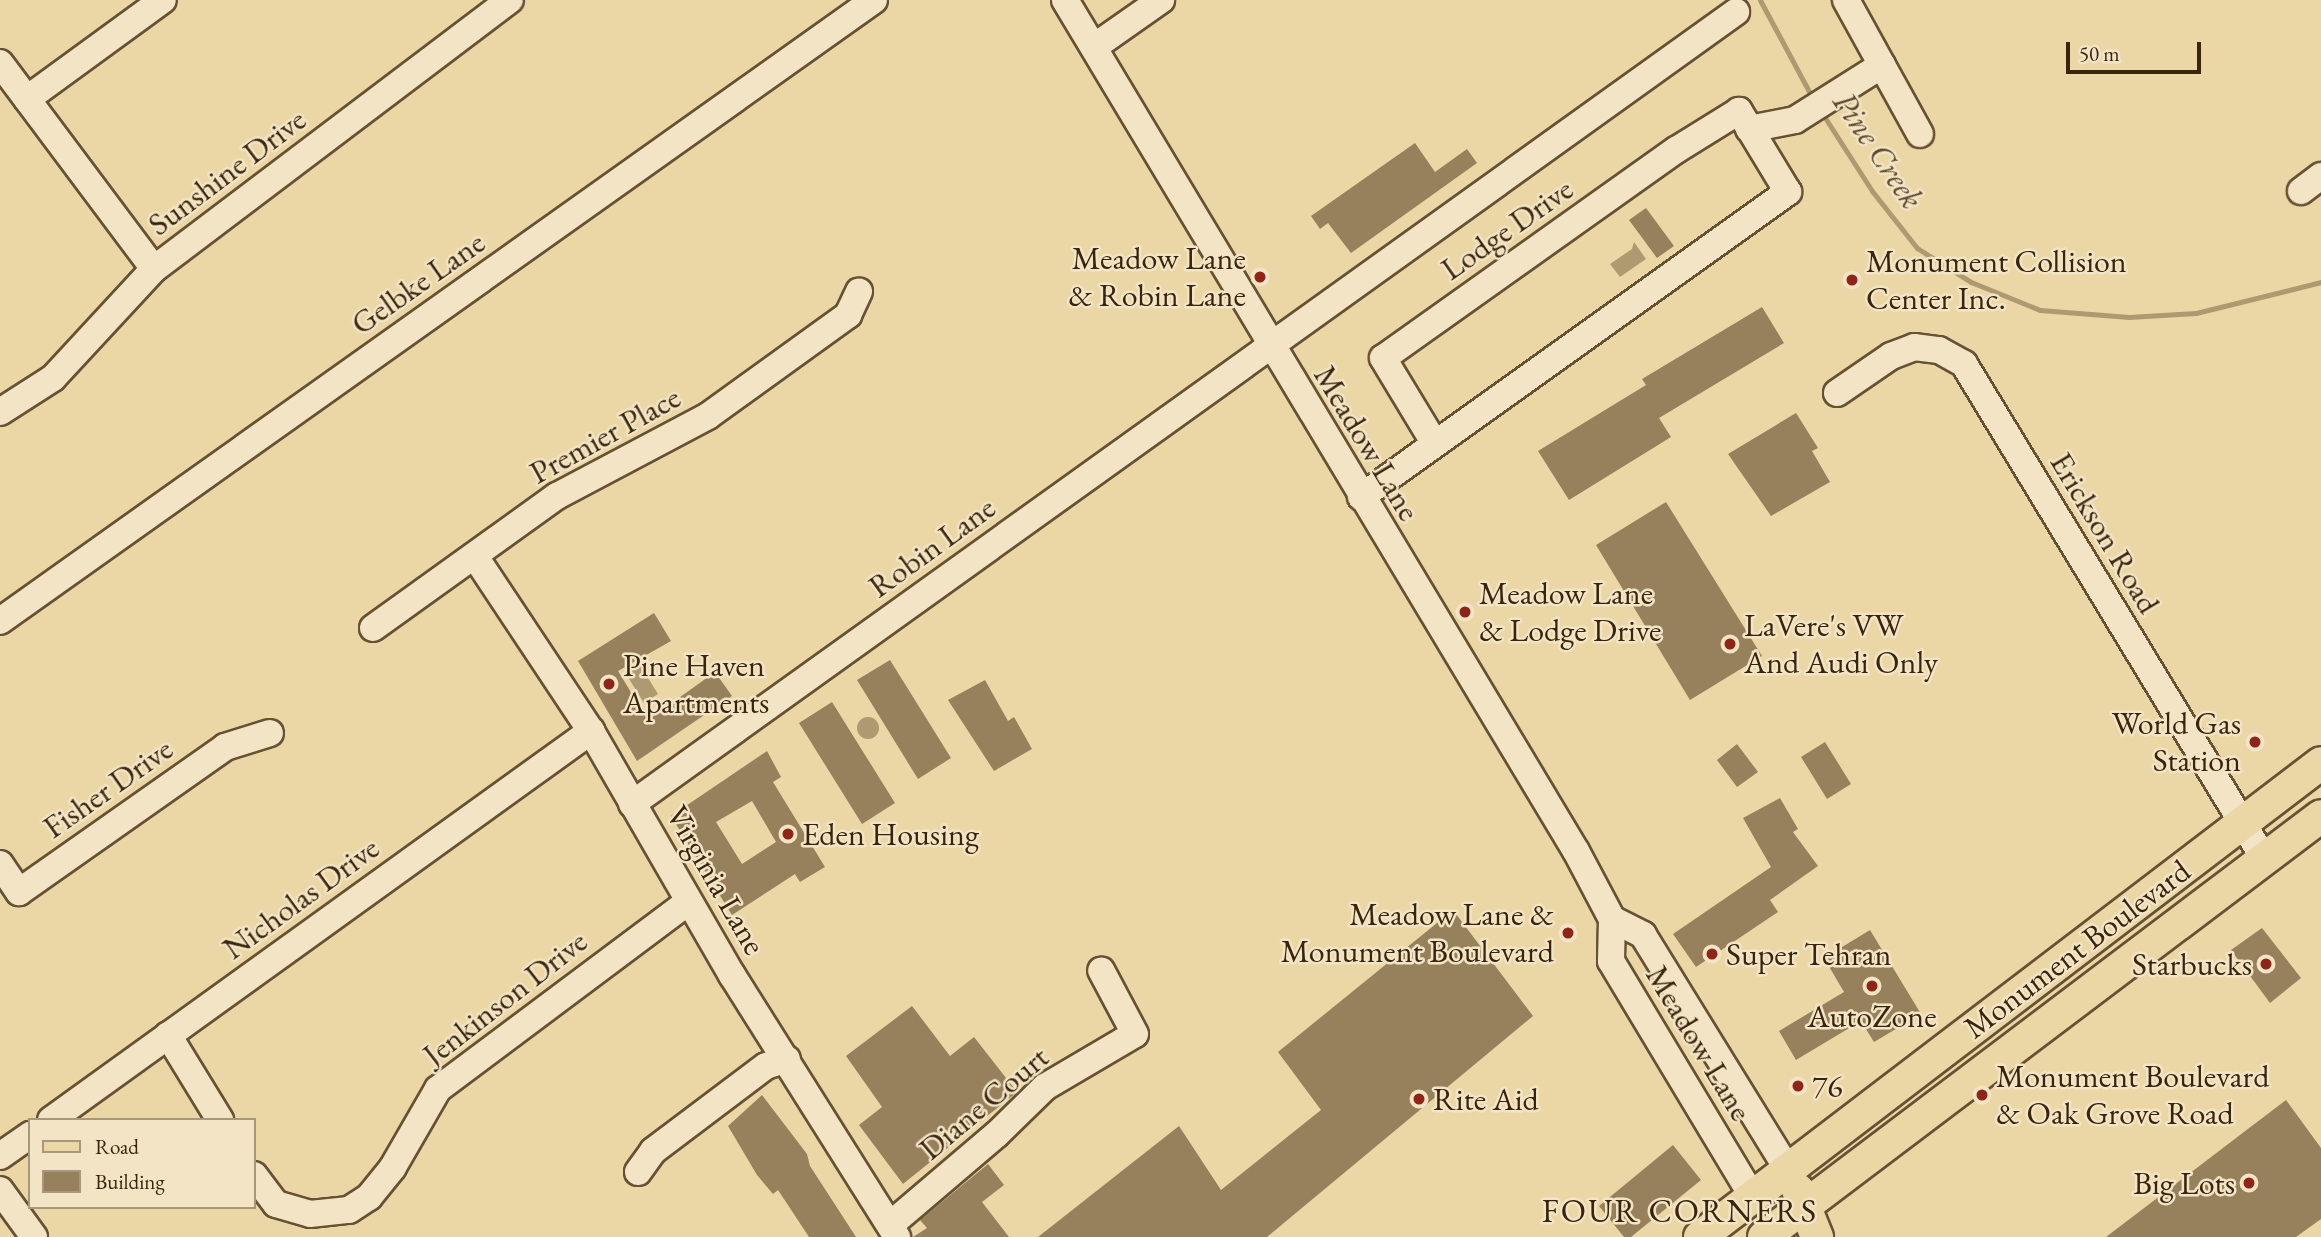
<!DOCTYPE html>
<style>
body{margin:0}
#map{position:relative;width:2321px;height:1237px;overflow:hidden;background:#ebd6a5;font-family:"EB Garamond",serif}
div>[style]{position:absolute}
.water>*{inset:0;background:#ae9a71}
.round{border-radius:50%}
.stream>*{height:5px;margin:-2.5px;padding:0 2.5px;transform-origin:2.5px;border-radius:2.5px;background:#ae9a71}
.building>*{inset:0;background:#96815c}
.roads{filter:drop-shadow(2px 0 #665133) drop-shadow(-2px 0 #665133) drop-shadow(0 2px #665133) drop-shadow(0 -2px #665133)}
.minor>*{height:26px;margin:-13px;padding:0 13px;transform-origin:13px;border-radius:13px;background:#f2e4c4}
.major>*{height:32px;margin:-16px;padding:0 16px;transform-origin:16px;border-radius:16px;background:#ebd6a5}
.dots>*{width:19px;height:19px;translate:-50% -50%;box-sizing:border-box;border:4px solid #f2e4c4;border-radius:50%}
span{translate:-50% -50%;white-space:nowrap;text-align:center;line-height:1.15;-webkit-text-stroke:5px #f2e4c4;paint-order:stroke}
.street-label{font-size:32px;color:#39250d}
.poi-label{font-size:32px;color:#39250d}
.right{translate:-100% -50%;text-align:right}
.left{translate:0 -50%;text-align:left}
.water-label{font-size:33px;color:#5c482b;font-style:italic}
.neighbourhood-label{font-size:33px;color:#39250d;letter-spacing:2px}
.legend{position:absolute;left:28px;top:1118px;width:228px;height:91px;box-sizing:border-box;background:#f2e4c4;border:2px solid #a8987b;margin:0;padding:9px 12px;list-style:none;font-size:21px;color:#39250d}
.legend li{display:flex;align-items:center;gap:14px;height:35px}
.legend b{width:35px;border:2px solid #a8987b}
.scale{position:absolute;left:2066px;top:42px;width:135px;height:32px;box-sizing:border-box;border:4px solid #39250d;border-top:0;padding-left:9px;font-size:21px;line-height:24px;white-space:nowrap;color:#39250d;-webkit-text-stroke:5px #f2e4c4;paint-order:stroke}
</style>
<div id="map">
<div class="water">
<div style="clip-path:polygon(1634px 242px,1646px 259px,1620px 277px,1610px 264px,1632px 249px)"></div>
<div style="clip-path:polygon(640px 665px,658px 694px,644px 703px,626px 674px)"></div>
<div class="round" style="left:857px;top:717px;width:22px;height:22px"></div>
</div>
<div class="stream">
<div style="left:1760px;top:0;width:112px;rotate:61.8deg"></div>
<div style="left:1822px;top:113px;width:93px;rotate:57.3deg"></div>
<div style="left:1872px;top:191px;width:73px;rotate:51.7deg"></div>
<div style="left:1917px;top:248px;width:64px;rotate:32.2deg"></div>
<div style="left:1971px;top:282px;width:74px;rotate:22.1deg"></div>
<div style="left:2040px;top:310px;width:89px;rotate:4.5deg"></div>
<div style="left:2129px;top:317px;width:67px;rotate:-3.4deg"></div>
<div style="left:2196px;top:313px;width:129px;rotate:-13.9deg"></div>
</div>
<div class="building">
<div style="clip-path:polygon(1415px 143px,1435px 172px,1467px 149px,1477px 163px,1351px 253px,1328px 223px,1320px 229px,1311px 216px)"></div>
<div style="clip-path:polygon(1646px 208px,1674px 246px,1657px 258px,1629px 220px)"></div>
<div style="clip-path:polygon(1762px 307px,1784px 343px,1659px 418px,1671px 437px,1569px 500px,1538px 451px,1646px 385px,1642px 379px)"></div>
<div style="clip-path:polygon(1796px 413px,1818px 448px,1812px 451px,1830px 482px,1771px 516px,1728px 454px)"></div>
<div style="clip-path:polygon(1666px 502px,1762px 656px,1690px 700px,1596px 545px)"></div>
<div style="clip-path:polygon(654px 613px,671px 641px,618px 671px,648px 720px,715px 672px,732px 696px,637px 761px,578px 661px)"></div>
<div style="clip-path:polygon(890px 660px,951px 758px,918px 779px,857px 680px)"></div>
<div style="clip-path:polygon(985px 680px,1008px 721px,1014px 717px,1032px 749px,994px 771px,948px 700px)"></div>
<div style="clip-path:polygon(832px 702px,895px 803px,862px 824px,799px 723px)"></div>
<div style="clip-path:polygon(1825px 742px,1851px 784px,1827px 799px,1801px 757px)"></div>
<div style="clip-path:polygon(1737px 744px,1758px 772px,1737px 787px,1717px 760px)"></div>
<div style="clip-path:polygon(evenodd,767px 751px,781px 777px,773px 782px,825px 867px,800px 882px,795px 874px,732px 915px,671px 816px,767px 751px,752px 801px,776px 842px,742px 864px,716px 822px,752px 801px)"></div>
<div style="clip-path:polygon(1780px 798px,1798px 829px,1793px 832px,1818px 866px,1770px 900px,1778px 912px,1696px 967px,1673px 934px,1771px 867px,1743px 818px)"></div>
<div style="clip-path:polygon(1453px 910px,1533px 1016px,1267px 1237px,1038px 1237px,1179px 1126px,1221px 1190px,1321px 1110px,1278px 1052px)"></div>
<div style="clip-path:polygon(2262px 928px,2301px 978px,2270px 1003px,2231px 950px)"></div>
<div style="clip-path:polygon(1870px 930px,1921px 1014px,1874px 1042px,1861px 1021px,1796px 1060px,1779px 1031px,1844px 992px,1824px 958px)"></div>
<div style="clip-path:polygon(912px 1006px,950px 1056px,974px 1037px,1017px 1092px,903px 1184px,859px 1125px,882px 1107px,846px 1056px)"></div>
<div style="clip-path:polygon(762px 1095px,807px 1154px,810px 1166px,856px 1237px,809px 1237px,778px 1190px,773px 1194px,757px 1175px,728px 1126px)"></div>
<div style="clip-path:polygon(2286px 1100px,2321px 1148px,2321px 1219px,2296px 1237px,2106px 1237px)"></div>
<div style="clip-path:polygon(1673px 1145px,1701px 1180px,1631px 1237px,1624px 1237px,1599px 1206px)"></div>
<div style="clip-path:polygon(988px 1164px,1004px 1185px,982px 1202px,1009px 1237px,913px 1237px,927px 1228px,920px 1220px)"></div>
</div>
<div class="roads">
<div class="minor">
<div style="left:1065px;top:0;width:993px;rotate:59.02deg"></div>
<div style="left:1576px;top:851px;width:77px;rotate:62.1deg"></div>
<div style="left:1612px;top:919px;width:42px;rotate:91.4deg"></div>
<div style="left:1611px;top:961px;width:274px;rotate:59deg"></div>
<div style="left:1846px;top:0;width:153px;rotate:61.1deg"></div>
<div style="left:1094px;top:47px;width:82px;rotate:-35deg"></div>
<div style="left:0;top:63px;width:257px;rotate:53.2deg"></div>
<div style="left:27px;top:99px;width:168px;rotate:-36.1deg"></div>
<div style="left:1749px;top:129px;width:47px;rotate:-11.1deg"></div>
<div style="left:1795px;top:120px;width:103px;rotate:-32.3deg"></div>
<div style="left:2301px;top:191px;width:25px;rotate:-37deg"></div>
<div style="left:1837px;top:393px;width:65px;rotate:-34.4deg"></div>
<div style="left:1891px;top:356px;width:25px;rotate:-21deg"></div>
<div style="left:1914px;top:347px;width:25px;rotate:7deg"></div>
<div style="left:1939px;top:350px;width:29px;rotate:29deg"></div>
<div style="left:1964px;top:364px;width:580px;rotate:58.75deg"></div>
<div style="left:0;top:412px;width:63px;rotate:-32.7deg"></div>
<div style="left:53px;top:378px;width:149px;rotate:-47.2deg"></div>
<div style="left:154px;top:269px;width:446px;rotate:-37.1deg"></div>
<div style="left:1361px;top:497px;width:525px;rotate:-35.54deg"></div>
<div style="left:1788px;top:192px;width:95px;rotate:-121.2deg"></div>
<div style="left:1739px;top:111px;width:74px;rotate:148.2deg"></div>
<div style="left:1676px;top:150px;width:359px;rotate:144.6deg"></div>
<div style="left:1383px;top:358px;width:100px;rotate:58.8deg"></div>
<div style="left:476px;top:558px;width:208px;rotate:56.4deg"></div>
<div style="left:591px;top:731px;width:282px;rotate:60deg"></div>
<div style="left:732px;top:975px;width:310px;rotate:57.8deg"></div>
<div style="left:0;top:621px;width:1072px;rotate:-35.39deg"></div>
<div style="left:373px;top:628px;width:226px;rotate:-35.7deg"></div>
<div style="left:557px;top:496px;width:171px;rotate:-27.9deg"></div>
<div style="left:708px;top:416px;width:173px;rotate:-35.8deg"></div>
<div style="left:848px;top:315px;width:26px;rotate:-65deg"></div>
<div style="left:632px;top:804px;width:1359px;rotate:-35.66deg"></div>
<div style="left:0;top:864px;width:34px;rotate:56deg"></div>
<div style="left:19px;top:892px;width:252px;rotate:-35.1deg"></div>
<div style="left:225px;top:747px;width:47px;rotate:-17.3deg"></div>
<div style="left:1612px;top:919px;width:35px;rotate:27deg"></div>
<div style="left:1643px;top:935px;width:276px;rotate:58.3deg"></div>
<div style="left:168px;top:1035px;width:100px;rotate:58.5deg"></div>
<div style="left:51px;top:1120px;width:666px;rotate:-35.77deg"></div>
<div style="left:0;top:1156px;width:37px;rotate:-35deg"></div>
<div style="left:638px;top:1172px;width:26px;rotate:-54deg"></div>
<div style="left:653px;top:1151px;width:141px;rotate:-37deg"></div>
<div style="left:766px;top:1066px;width:22px;rotate:-18deg"></div>
<div style="left:254px;top:1175px;width:36px;rotate:53deg"></div>
<div style="left:276px;top:1204px;width:35px;rotate:16deg"></div>
<div style="left:310px;top:1214px;width:39px;rotate:-6deg"></div>
<div style="left:349px;top:1210px;width:24px;rotate:-33deg"></div>
<div style="left:369px;top:1197px;width:38px;rotate:-51deg"></div>
<div style="left:393px;top:1167px;width:90px;rotate:-60deg"></div>
<div style="left:438px;top:1089px;width:312px;rotate:-36.8deg"></div>
<div style="left:0;top:1190px;width:58px;rotate:54.1deg"></div>
<div style="left:890px;top:1225px;width:140px;rotate:-40.4deg"></div>
<div style="left:997px;top:1134px;width:67px;rotate:-44.4deg"></div>
<div style="left:1045px;top:1087px;width:104px;rotate:-30.5deg"></div>
<div style="left:1135px;top:1034px;width:72px;rotate:-118deg"></div>
</div>
<div class="major">
<div style="left:1798px;top:1190px;width:51px;rotate:68deg"></div>
<div style="left:1700px;top:1237px;width:781px;rotate:-37.35deg"></div>
<div style="left:1764px;top:1237px;width:698px;rotate:-37.08deg"></div>
</div>
</div>
<div class="dots">
<div style="left:1260px;top:277px;background:#8f2418"></div>
<div style="left:1852px;top:280px;background:#8f2418"></div>
<div style="left:1465px;top:612px;background:#8f2418"></div>
<div style="left:1730px;top:644px;background:#8f2418"></div>
<div style="left:609px;top:684px;background:#8f2418"></div>
<div style="left:2255px;top:742px;background:#8f2418"></div>
<div style="left:788px;top:834px;background:#8f2418"></div>
<div style="left:1568px;top:933px;background:#8f2418"></div>
<div style="left:1712px;top:954px;background:#8f2418"></div>
<div style="left:2266px;top:964px;background:#8f2418"></div>
<div style="left:1872px;top:986px;background:#8f2418"></div>
<div style="left:1798px;top:1086px;background:#8f2418"></div>
<div style="left:1982px;top:1095px;background:#8f2418"></div>
<div style="left:1419px;top:1099px;background:#8f2418"></div>
<div style="left:2249px;top:1183px;background:#8f2418"></div>
</div>
<div class="street-label">
<span style="left:227px;top:172px;rotate:-37deg">Sunshine Drive</span>
<span style="left:1507px;top:229px;rotate:-35deg">Lodge Drive</span>
<span style="left:418px;top:283px;rotate:-35deg">Gelbke Lane</span>
<span style="left:605px;top:435px;rotate:-29deg">Premier Place</span>
<span style="left:1367px;top:443px;rotate:59deg">Meadow Lane</span>
<span style="left:2105px;top:533px;rotate:59deg">Erickson Road</span>
<span style="left:932px;top:547px;rotate:-36deg">Robin Lane</span>
<span style="left:108px;top:788px;rotate:-35deg">Fisher Drive</span>
<span style="left:716px;top:880px;rotate:60deg">Virginia Lane</span>
<span style="left:301px;top:898px;rotate:-36deg">Nicholas Drive</span>
<span style="left:2077px;top:949px;rotate:-37deg">Monument Boulevard</span>
<span style="left:505px;top:998px;rotate:-38deg">Jenkinson Drive</span>
<span style="left:1699px;top:1043px;rotate:59deg">Meadow Lane</span>
<span style="left:984px;top:1103px;rotate:-40deg">Diane Court</span>
</div>
<div class="poi-label">
<span class="right" style="left:1246px;top:277px">Meadow Lane<br>&amp; Robin Lane</span>
<span class="left" style="left:1866px;top:280px">Monument Collision<br>Center Inc.</span>
<span class="left" style="left:1479px;top:612px">Meadow Lane<br>&amp; Lodge Drive</span>
<span class="left" style="left:1744px;top:644px">LaVere's VW<br>And Audi Only</span>
<span class="left" style="left:623px;top:684px">Pine Haven<br>Apartments</span>
<span class="right" style="left:2241px;top:742px">World Gas<br>Station</span>
<span class="left" style="left:802px;top:834px">Eden Housing</span>
<span class="right" style="left:1554px;top:933px">Meadow Lane &amp;<br>Monument Boulevard</span>
<span class="left" style="left:1726px;top:954px">Super Tehran</span>
<span class="right" style="left:2252px;top:964px">Starbucks</span>
<span style="left:1872px;top:1016px">AutoZone</span>
<span class="left" style="left:1996px;top:1095px">Monument Boulevard<br>&amp; Oak Grove Road</span>
<span class="left" style="left:1812px;top:1086px">76</span>
<span class="left" style="left:1433px;top:1099px">Rite Aid</span>
<span class="right" style="left:2235px;top:1183px">Big Lots</span>
</div>
<div class="water-label">
<span style="left:1878px;top:150px;rotate:56deg">Pine Creek</span>
</div>
<div class="neighbourhood-label">
<span style="left:1680px;top:1211px">FOUR CORNERS</span>
</div>
<ul class="legend">
<li><b style="height:9px;background:#ebd6a5"></b>Road</li>
<li><b style="height:19px;background:#96815c"></b>Building</li>
</ul>
<div class="scale">50 m</div>
</div>
